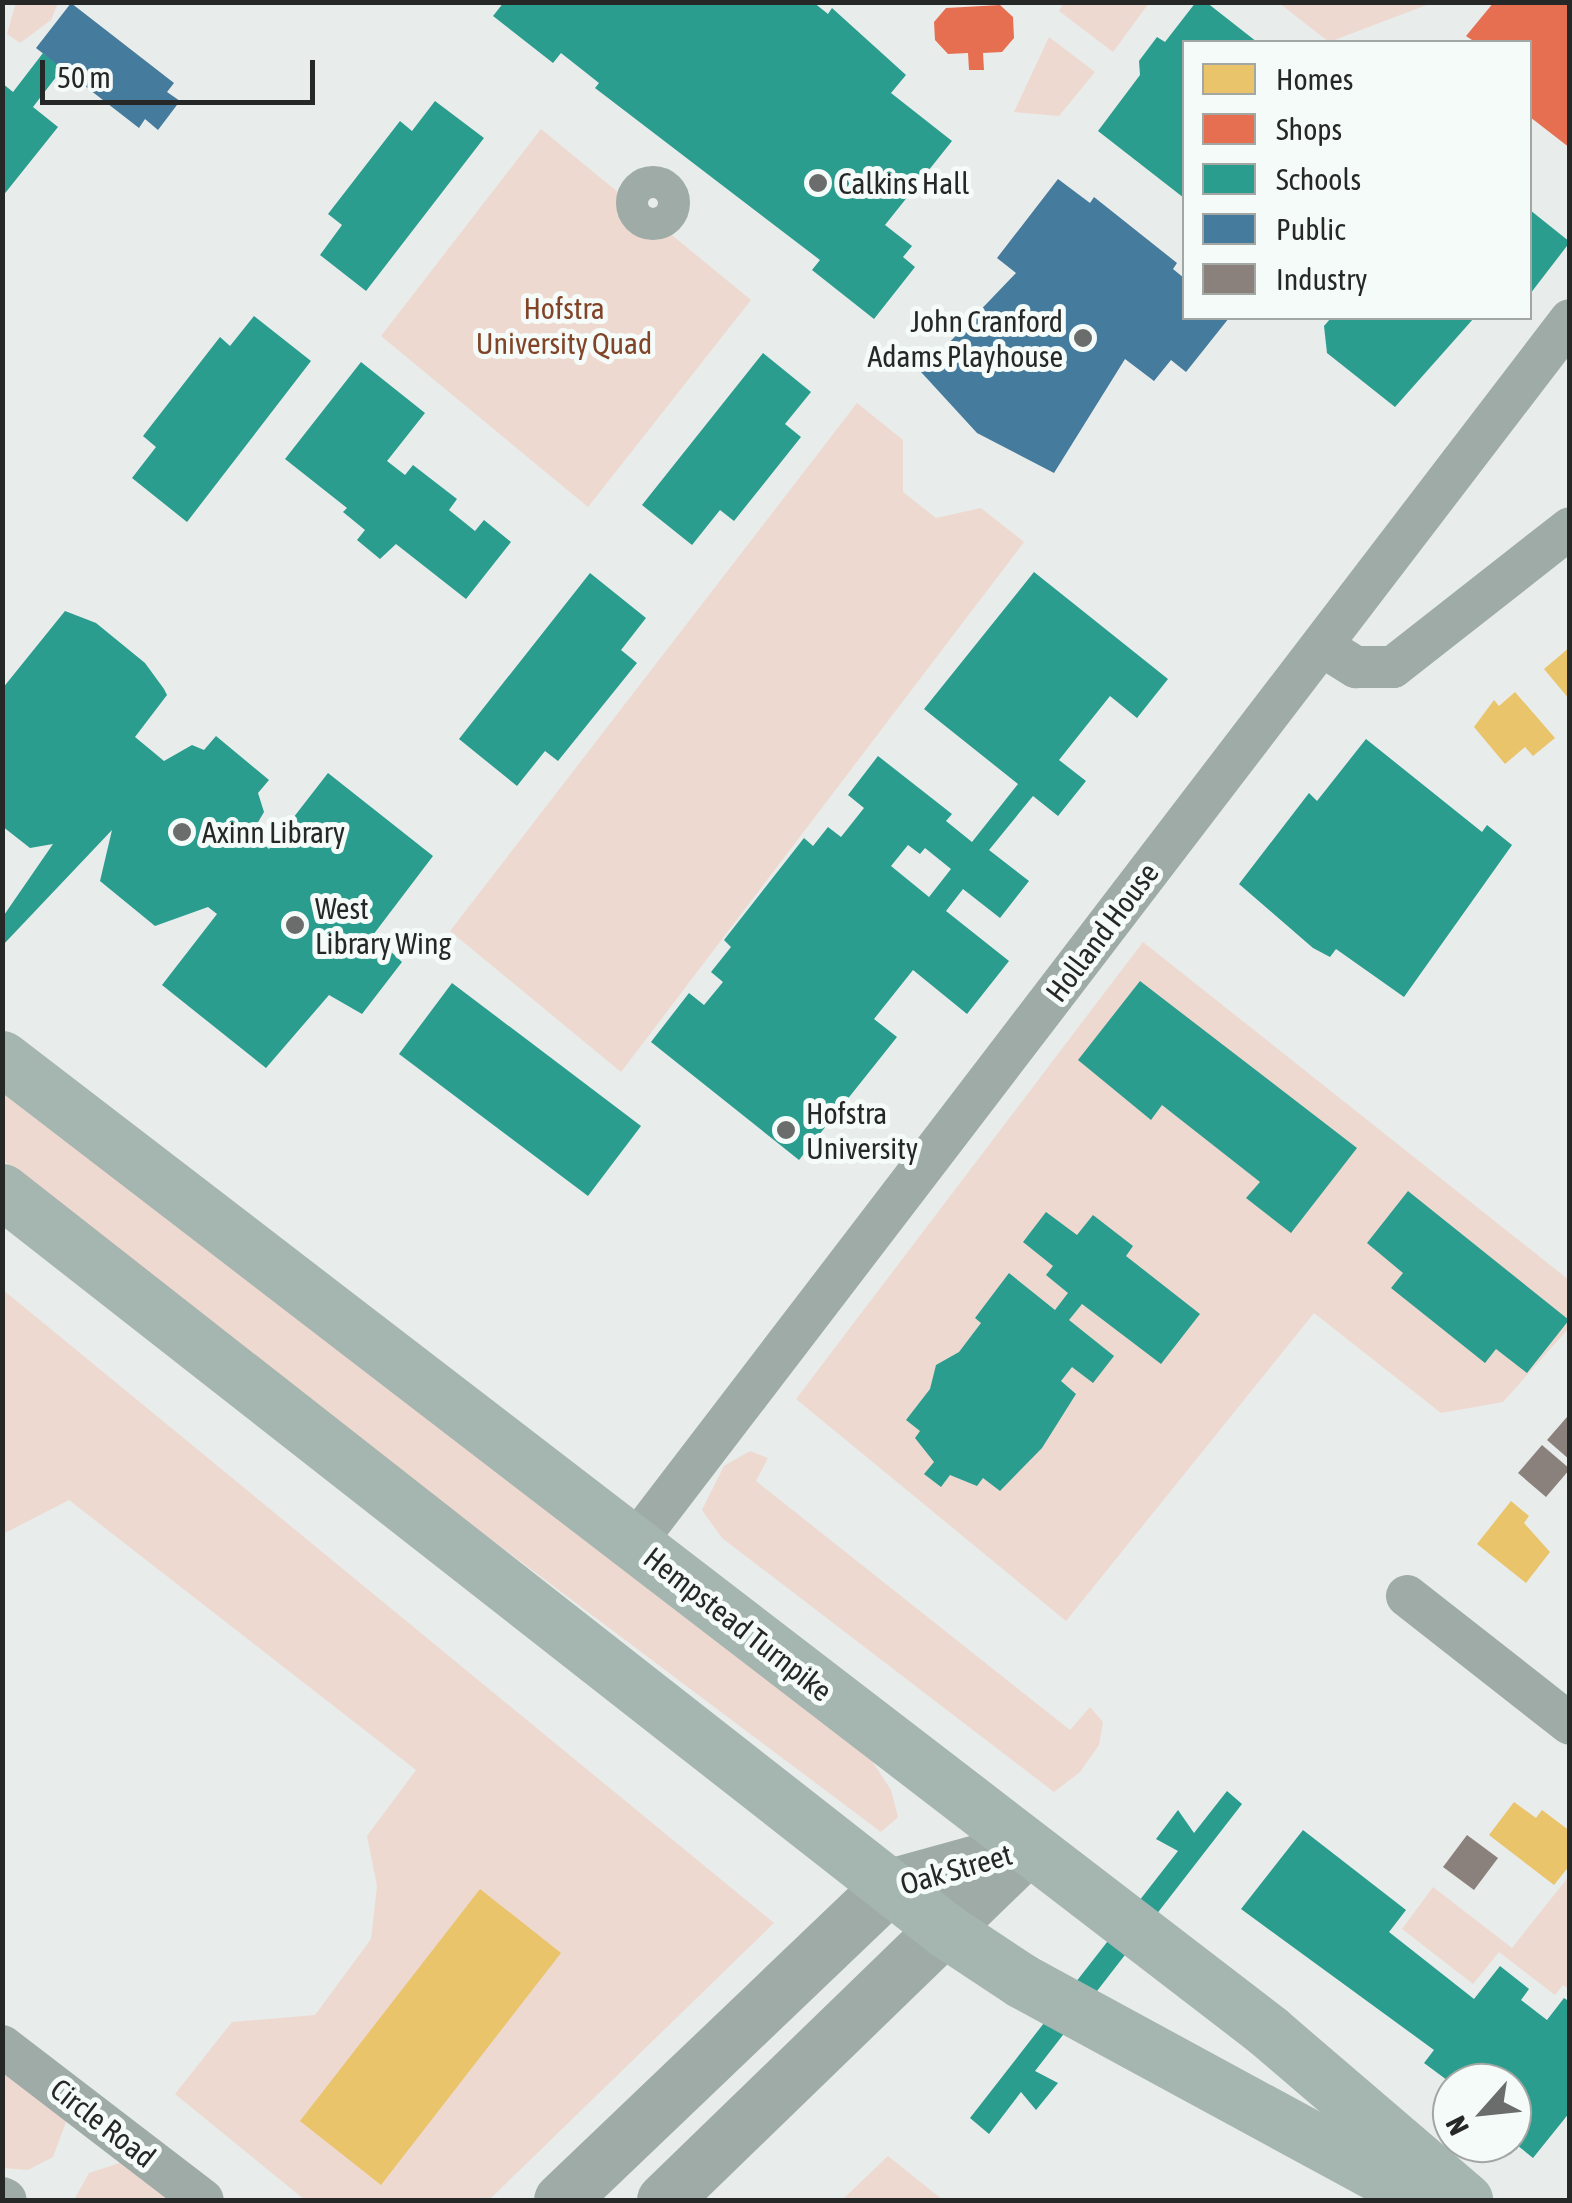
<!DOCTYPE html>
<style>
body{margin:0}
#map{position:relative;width:1572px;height:2203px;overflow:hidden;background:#e8ecea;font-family:"Asap Condensed",sans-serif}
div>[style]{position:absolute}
.green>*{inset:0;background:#eed9d0}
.homes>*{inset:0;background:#e9c46a}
.shops>*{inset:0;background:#e76f51}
.schools>*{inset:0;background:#2a9d8f}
.public>*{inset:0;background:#457b9d}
.industry>*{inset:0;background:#8a817c}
.pedestrian>*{height:32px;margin:-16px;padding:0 16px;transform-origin:16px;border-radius:16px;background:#9eaba6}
.pedestrian>.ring{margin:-16px;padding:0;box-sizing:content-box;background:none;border:32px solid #9eaba6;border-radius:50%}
.minor>*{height:42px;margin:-21px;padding:0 21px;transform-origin:21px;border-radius:21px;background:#9eaba6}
.tertiary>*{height:55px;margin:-27.5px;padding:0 27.5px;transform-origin:27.5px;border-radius:27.5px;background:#9eaba6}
.primary>*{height:55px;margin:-27.5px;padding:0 27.5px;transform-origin:27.5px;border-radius:27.5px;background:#a5b5af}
.dots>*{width:28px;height:28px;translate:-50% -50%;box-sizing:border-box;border:5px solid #f4fbf8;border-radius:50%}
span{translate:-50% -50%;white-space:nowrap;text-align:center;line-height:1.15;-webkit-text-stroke:10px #f4fbf8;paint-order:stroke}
.poi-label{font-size:30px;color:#262827}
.left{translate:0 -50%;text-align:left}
.right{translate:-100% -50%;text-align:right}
.park-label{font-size:30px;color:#824429}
.street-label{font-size:30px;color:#262827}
.frame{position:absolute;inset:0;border:5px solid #262827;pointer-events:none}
.legend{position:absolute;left:1182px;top:40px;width:350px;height:280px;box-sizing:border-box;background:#f4fbf8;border:2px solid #a2a7a4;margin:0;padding:12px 18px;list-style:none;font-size:30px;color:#262827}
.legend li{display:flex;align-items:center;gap:20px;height:50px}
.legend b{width:50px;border:2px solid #a2a7a4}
.north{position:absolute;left:1432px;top:2063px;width:100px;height:100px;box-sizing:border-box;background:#f4fbf8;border:2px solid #a2a7a4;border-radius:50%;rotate:243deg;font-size:28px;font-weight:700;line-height:40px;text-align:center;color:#262827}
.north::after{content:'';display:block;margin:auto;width:35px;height:45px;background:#6a6d6b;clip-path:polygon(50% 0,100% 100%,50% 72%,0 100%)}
.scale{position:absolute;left:40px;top:60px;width:275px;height:45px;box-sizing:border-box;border:5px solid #262827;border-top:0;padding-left:12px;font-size:30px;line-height:35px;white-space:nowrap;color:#262827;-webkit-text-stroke:8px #f4fbf8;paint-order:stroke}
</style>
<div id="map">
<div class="green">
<div style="clip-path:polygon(16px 2px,58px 2px,58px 3px,51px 20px,20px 43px,7px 34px)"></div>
<div style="clip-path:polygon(1064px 2px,1149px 2px,1149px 3px,1113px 52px,1059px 11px)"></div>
<div style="clip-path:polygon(1279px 3px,1432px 3px,1329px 42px)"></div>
<div style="clip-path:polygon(1049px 37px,1095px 72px,1059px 116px,1014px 112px)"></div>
<div style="clip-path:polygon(541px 129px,625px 198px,640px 225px,662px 227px,751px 300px,588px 507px,381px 336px)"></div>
<div style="clip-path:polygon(857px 403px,903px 440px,903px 492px,936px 518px,981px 508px,1024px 542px,621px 1072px,450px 931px)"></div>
<div style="clip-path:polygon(1143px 942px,1569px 1280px,1569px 1328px,1503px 1402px,1441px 1413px,1314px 1313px,1066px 1621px,796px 1399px)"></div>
<div style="clip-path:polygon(2px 1077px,872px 1761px,891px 1790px,898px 1817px,881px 1832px,191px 1314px,3px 1160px)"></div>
<div style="clip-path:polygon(2px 1289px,774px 1923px,489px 2200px,305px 2200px,175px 2094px,232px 2022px,315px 2015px,371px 1939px,377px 1886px,367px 1836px,416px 1770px,69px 1500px,3px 1534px)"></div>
<div style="clip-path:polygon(750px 1451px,768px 1458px,756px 1481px,1070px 1730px,1090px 1707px,1103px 1722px,1099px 1745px,1080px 1772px,1054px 1792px,722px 1538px,702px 1510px,724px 1466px)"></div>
<div style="clip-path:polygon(1569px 1876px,1569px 1989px,1563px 1985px,1555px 1995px,1499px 1952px,1473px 1984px,1402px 1929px,1433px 1887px,1512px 1948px)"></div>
<div style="clip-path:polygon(2px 2054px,62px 2108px,66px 2122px,53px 2157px,28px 2170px,3px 2168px)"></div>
<div style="clip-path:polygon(888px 2156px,943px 2200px,842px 2200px)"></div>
<div style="clip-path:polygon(126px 2161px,183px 2200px,74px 2200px,89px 2173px)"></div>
</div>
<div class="homes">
<div style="clip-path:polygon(1570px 647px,1570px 700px,1544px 669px)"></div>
<div style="clip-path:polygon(1515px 692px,1555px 738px,1533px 756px,1525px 747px,1505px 764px,1474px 727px,1494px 700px,1499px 706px)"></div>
<div style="clip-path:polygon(1511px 1501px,1529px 1516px,1524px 1523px,1550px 1552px,1526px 1583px,1477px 1544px)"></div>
<div style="clip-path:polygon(1514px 1802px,1536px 1818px,1542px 1810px,1570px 1831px,1570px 1865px,1554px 1885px,1489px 1835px)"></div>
<div style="clip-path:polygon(480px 1889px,561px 1953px,381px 2185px,300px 2121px)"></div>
</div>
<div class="shops">
<div style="clip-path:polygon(1570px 2px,1570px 148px,1530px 117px,1530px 42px,1475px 42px,1466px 36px,1494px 2px)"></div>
<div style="clip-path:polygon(1000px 5px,1013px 17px,1014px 38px,1002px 52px,983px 53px,984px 70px,969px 70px,968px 53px,948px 54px,935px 40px,934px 22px,946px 8px)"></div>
</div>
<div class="schools">
<div style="clip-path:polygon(504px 2px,813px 2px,828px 14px,832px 8px,906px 75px,891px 93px,952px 141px,885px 225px,912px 246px,903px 257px,915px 267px,874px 319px,812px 270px,820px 260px,595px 88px,599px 83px,561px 53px,553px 63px,493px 16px)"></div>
<div style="clip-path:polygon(1196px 2px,1206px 2px,1257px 42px,1184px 42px,1184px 198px,1098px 131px,1140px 75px,1139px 61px,1157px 37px,1165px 42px)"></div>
<div style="clip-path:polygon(43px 53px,63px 68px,33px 107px,58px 127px,2px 197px,2px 83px,13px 92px)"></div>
<div style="clip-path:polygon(435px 101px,484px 138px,366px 291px,320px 255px,342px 225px,328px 214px,400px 121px,412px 131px)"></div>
<div style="clip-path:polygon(1530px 210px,1570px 242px,1530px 294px)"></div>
<div style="clip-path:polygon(254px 316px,311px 361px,187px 522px,132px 478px,156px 447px,143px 436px,220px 337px,230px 346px)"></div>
<div style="clip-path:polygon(1331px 318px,1474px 318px,1395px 407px,1327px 353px,1324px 326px)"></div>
<div style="clip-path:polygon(763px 353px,811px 392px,785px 424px,801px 437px,734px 521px,720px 510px,692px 545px,642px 505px)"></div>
<div style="clip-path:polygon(361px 362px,425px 413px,387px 461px,405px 475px,413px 465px,457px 499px,449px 510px,475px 531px,484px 520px,511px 542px,466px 599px,396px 544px,380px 559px,357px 540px,365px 530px,343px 512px,347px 508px,285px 459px)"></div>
<div style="clip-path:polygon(evenodd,1034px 572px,1168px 679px,1137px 718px,1110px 696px,1059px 760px,1086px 781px,1058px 816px,1033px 796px,989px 850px,1029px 881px,1000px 918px,963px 889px,946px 911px,1009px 961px,967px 1014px,913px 970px,874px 1019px,897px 1037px,799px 1160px,651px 1042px,689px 993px,704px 1005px,723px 982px,711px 972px,731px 947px,724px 940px,804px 838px,813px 846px,828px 827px,841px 837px,864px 808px,848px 795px,878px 756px,952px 814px,946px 821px,972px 842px,1018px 784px,924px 709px,1034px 572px,908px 845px,920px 854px,925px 848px,951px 869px,929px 897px,891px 866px,908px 845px)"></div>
<div style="clip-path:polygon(590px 573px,646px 618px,621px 650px,637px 663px,558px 761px,545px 751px,517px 786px,459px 739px)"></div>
<div style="clip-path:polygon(65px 611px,96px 623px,145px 663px,164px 689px,167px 695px,135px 737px,152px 751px,164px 761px,192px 745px,204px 750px,216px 736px,269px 780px,258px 793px,264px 812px,251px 834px,269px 849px,328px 773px,433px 856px,373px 935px,402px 962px,362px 1014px,329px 995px,266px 1068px,162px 985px,217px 914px,208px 907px,155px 926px,100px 881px,112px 830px,2px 946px,2px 918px,53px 844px,30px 848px,2px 826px,2px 689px)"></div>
<div style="clip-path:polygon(1366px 739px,1482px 832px,1487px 825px,1512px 845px,1404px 997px,1336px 949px,1330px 957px,1313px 948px,1239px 884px,1309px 793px,1317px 801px)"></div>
<div style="clip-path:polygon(1140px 981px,1357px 1148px,1291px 1233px,1246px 1198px,1260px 1182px,1162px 1105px,1151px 1120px,1078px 1060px)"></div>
<div style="clip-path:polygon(452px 983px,641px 1126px,588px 1196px,399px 1054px)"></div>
<div style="clip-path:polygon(1408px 1191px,1569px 1320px,1527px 1373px,1496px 1349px,1485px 1363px,1391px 1288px,1403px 1273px,1367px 1243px)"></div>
<div style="clip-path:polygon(1046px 1212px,1077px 1235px,1093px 1215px,1133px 1246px,1126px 1256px,1200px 1314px,1161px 1364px,1082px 1304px,1069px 1320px,1114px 1356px,1093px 1383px,1072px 1367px,1061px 1381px,1076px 1394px,1042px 1448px,1000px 1491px,983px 1478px,977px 1486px,950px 1475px,941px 1487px,924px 1474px,934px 1462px,915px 1438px,920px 1431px,906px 1420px,930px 1389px,936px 1365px,959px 1352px,981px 1323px,975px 1318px,1009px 1273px,1055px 1310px,1068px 1293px,1046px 1275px,1053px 1266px,1023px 1242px)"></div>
<div style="clip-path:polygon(1227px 1791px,1242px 1804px,1035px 2071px,1058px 2083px,1036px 2110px,1021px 2092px,989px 2134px,970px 2118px,1178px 1851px,1156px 1839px,1178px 1810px,1194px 1833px)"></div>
<div style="clip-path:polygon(1303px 1830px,1406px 1910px,1389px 1932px,1474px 1999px,1500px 1966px,1529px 1989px,1521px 2000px,1547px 2020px,1564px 1998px,1570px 2002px,1570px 2112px,1533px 2158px,1512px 2141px,1512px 2083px,1452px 2083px,1452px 2094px,1446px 2089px,1451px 2083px,1424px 2063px,1434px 2050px,1241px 1909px)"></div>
</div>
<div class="public">
<div style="clip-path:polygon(71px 3px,174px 83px,167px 92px,180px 101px,158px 130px,145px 119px,139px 128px,36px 48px)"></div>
<div style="clip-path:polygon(1058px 179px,1090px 203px,1094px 197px,1177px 263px,1173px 269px,1184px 278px,1184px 318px,1229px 318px,1186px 372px,1171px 360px,1154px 381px,1125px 359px,1054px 473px,977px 433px,921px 372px,1016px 273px,997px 258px)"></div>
</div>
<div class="industry">
<div style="clip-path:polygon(1567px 1417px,1570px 1420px,1570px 1460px,1547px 1440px)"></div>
<div style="clip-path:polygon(1542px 1445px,1570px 1469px,1546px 1497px,1518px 1473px)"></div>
<div style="clip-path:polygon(1467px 1835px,1498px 1858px,1474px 1890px,1443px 1867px)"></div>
</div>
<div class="pedestrian">
<div class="ring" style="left:632px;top:182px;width:10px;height:10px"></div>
</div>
<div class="minor">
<div style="left:1322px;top:646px;width:40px;rotate:32deg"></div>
<div style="left:1356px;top:667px;width:37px"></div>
<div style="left:1393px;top:667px;width:225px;rotate:-38.1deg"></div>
<div style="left:634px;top:1544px;width:1541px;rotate:-52.59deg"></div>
<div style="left:1407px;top:1596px;width:207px;rotate:38.1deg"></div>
<div style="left:2px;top:2046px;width:253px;rotate:37.5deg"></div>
<div style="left:2px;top:2198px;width:4px;rotate:27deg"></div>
</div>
<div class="tertiary">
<div style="left:561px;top:2200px;width:455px;rotate:-43.7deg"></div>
<div style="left:890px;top:1886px;width:143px;rotate:-15.4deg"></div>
<div style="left:664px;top:2200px;width:501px;rotate:-44.11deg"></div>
</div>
<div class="primary">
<div style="left:2px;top:1058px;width:1597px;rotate:37.54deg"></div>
<div style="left:1268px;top:2031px;width:260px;rotate:40.6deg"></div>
<div style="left:2px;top:1191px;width:1198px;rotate:38.08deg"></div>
<div style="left:945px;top:1930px;width:92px;rotate:33.5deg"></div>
<div style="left:1022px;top:1981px;width:459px;rotate:28.5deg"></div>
</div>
<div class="dots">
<div style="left:818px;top:183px;background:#6a6d6b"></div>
<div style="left:1083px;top:338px;background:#6a6d6b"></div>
<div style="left:182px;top:832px;background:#6a6d6b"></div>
<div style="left:295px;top:925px;background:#6a6d6b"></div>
<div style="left:786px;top:1130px;background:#6a6d6b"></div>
</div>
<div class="poi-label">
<span class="left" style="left:838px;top:183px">Calkins Hall</span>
<span class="right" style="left:1063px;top:338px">John Cranford<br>Adams Playhouse</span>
<span class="left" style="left:202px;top:832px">Axinn Library</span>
<span class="left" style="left:315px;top:925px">West<br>Library Wing</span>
<span class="left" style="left:806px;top:1130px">Hofstra<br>University</span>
</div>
<div class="park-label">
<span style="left:564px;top:325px">Hofstra<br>University Quad</span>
</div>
<div class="street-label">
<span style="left:1102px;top:932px;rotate:-53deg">Holland House</span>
<span style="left:738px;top:1624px;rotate:38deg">Hempstead Turnpike</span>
<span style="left:956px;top:1869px;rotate:-16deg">Oak Street</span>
<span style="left:103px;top:2123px;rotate:38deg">Circle Road</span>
</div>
<div class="frame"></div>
<ul class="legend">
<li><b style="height:28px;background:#e9c46a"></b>Homes</li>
<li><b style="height:28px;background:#e76f51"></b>Shops</li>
<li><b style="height:28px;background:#2a9d8f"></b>Schools</li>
<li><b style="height:28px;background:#457b9d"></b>Public</li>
<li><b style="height:28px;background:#8a817c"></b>Industry</li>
</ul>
<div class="north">N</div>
<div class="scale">50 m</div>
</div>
